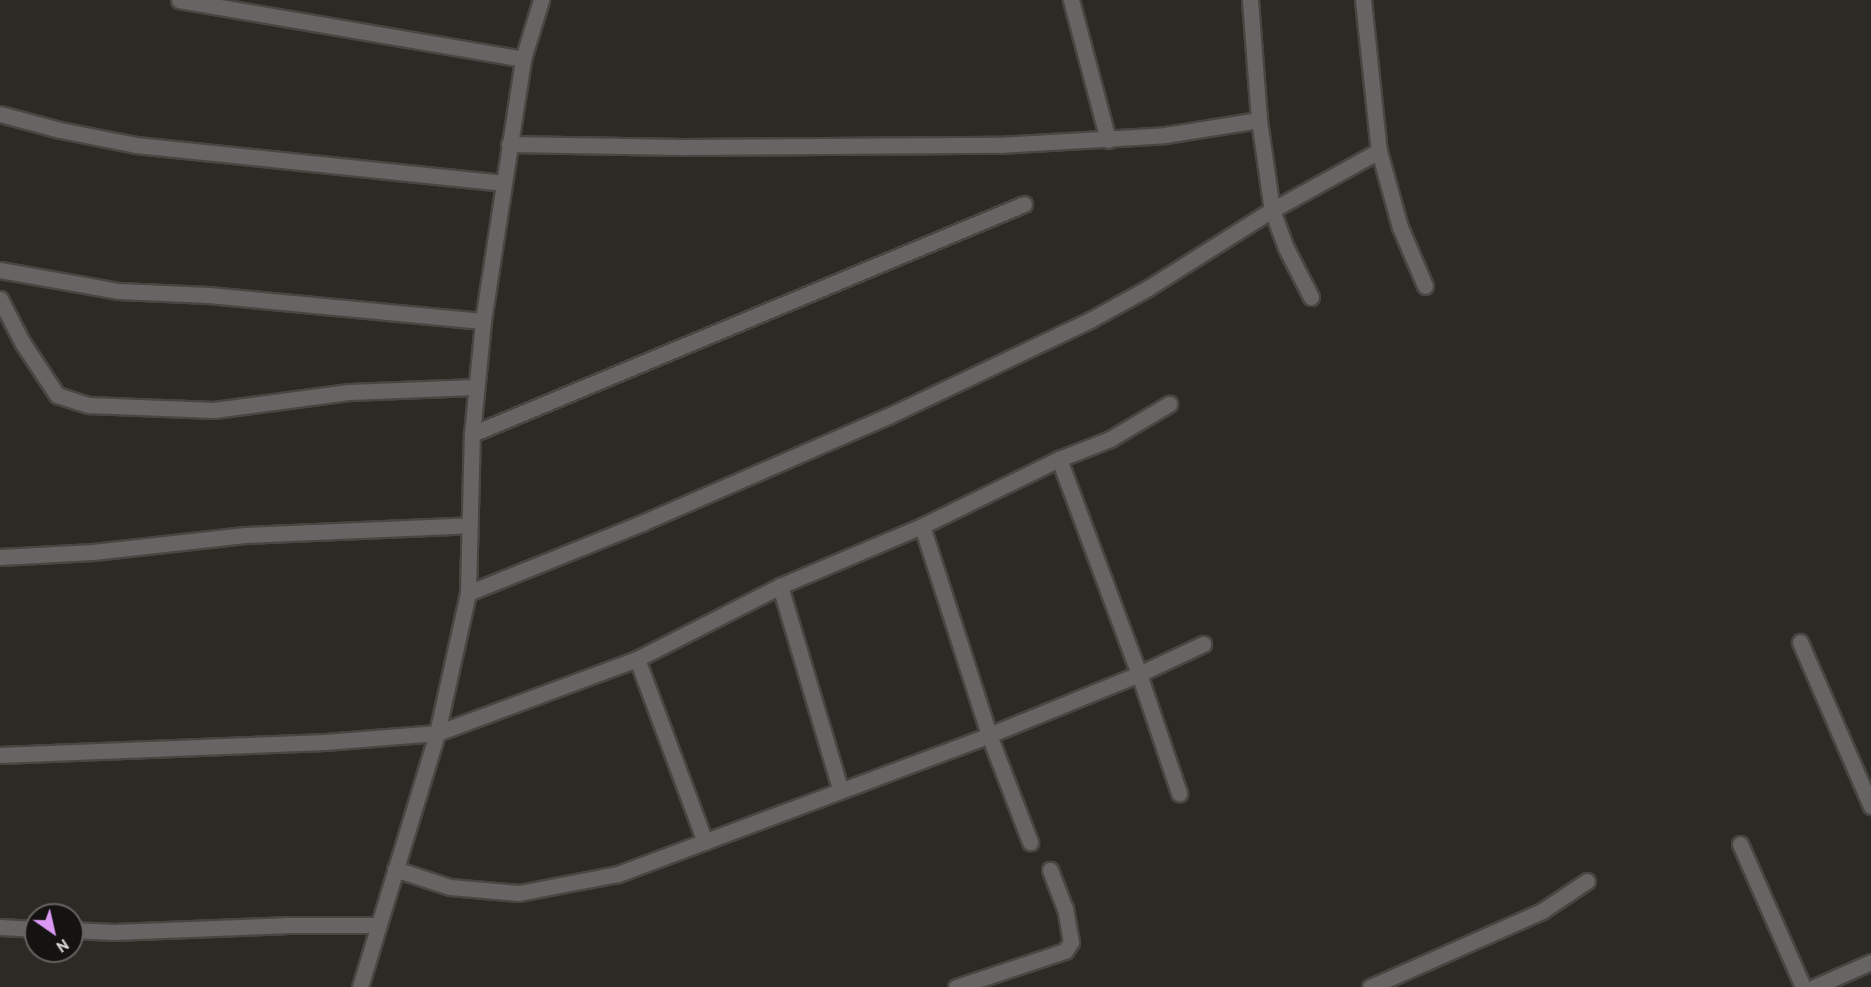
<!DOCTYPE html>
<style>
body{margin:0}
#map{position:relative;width:1871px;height:987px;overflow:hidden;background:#2c2a25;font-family:"PT Sans",sans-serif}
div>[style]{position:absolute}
.roads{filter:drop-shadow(2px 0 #484641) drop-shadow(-2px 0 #484641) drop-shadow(0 2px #484641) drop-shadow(0 -2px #484641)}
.minor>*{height:15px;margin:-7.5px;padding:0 7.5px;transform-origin:7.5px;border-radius:7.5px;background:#676464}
.tertiary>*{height:15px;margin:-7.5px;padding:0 7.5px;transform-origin:7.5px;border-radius:7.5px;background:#676464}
span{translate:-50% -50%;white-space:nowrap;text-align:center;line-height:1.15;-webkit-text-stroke:4.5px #141311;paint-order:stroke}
.north{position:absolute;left:24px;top:903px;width:60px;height:60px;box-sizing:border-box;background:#141311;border:2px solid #646360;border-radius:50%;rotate:146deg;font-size:16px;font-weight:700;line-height:24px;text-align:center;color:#dbdad6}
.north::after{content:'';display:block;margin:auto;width:21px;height:27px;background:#dc99f4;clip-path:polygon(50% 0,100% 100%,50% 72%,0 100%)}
</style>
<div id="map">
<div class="roads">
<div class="minor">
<div style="left:179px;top:0;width:349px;rotate:9.7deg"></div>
<div style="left:1071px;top:0;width:145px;rotate:75.2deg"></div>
<div style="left:1250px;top:0;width:120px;rotate:85.7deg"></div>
<div style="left:1259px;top:120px;width:91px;rotate:81.8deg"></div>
<div style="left:1272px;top:210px;width:40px;rotate:69.8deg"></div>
<div style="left:1286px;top:248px;width:55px;rotate:63deg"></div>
<div style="left:1363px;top:0;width:152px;rotate:84deg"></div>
<div style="left:1379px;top:151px;width:79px;rotate:74.6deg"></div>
<div style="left:1400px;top:227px;width:64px;rotate:67deg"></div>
<div style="left:0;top:114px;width:62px;rotate:14.9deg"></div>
<div style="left:60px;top:130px;width:77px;rotate:11.2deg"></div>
<div style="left:136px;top:145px;width:370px;rotate:5.9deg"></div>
<div style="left:509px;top:144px;width:174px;rotate:1deg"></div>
<div style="left:683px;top:147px;width:316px;rotate:-0.4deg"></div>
<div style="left:999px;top:145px;width:166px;rotate:-3.4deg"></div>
<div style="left:1165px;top:135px;width:95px;rotate:-9.1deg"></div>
<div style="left:0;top:270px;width:121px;rotate:10deg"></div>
<div style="left:119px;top:291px;width:89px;rotate:2.6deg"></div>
<div style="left:208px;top:295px;width:276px;rotate:5.4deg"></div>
<div style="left:0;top:299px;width:48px;rotate:62.9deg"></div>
<div style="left:22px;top:342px;width:64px;rotate:56.6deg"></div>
<div style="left:57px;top:395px;width:33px;rotate:18deg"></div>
<div style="left:88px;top:405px;width:126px;rotate:2.3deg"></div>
<div style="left:214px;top:410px;width:136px;rotate:-7.6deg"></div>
<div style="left:349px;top:392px;width:126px;rotate:-2.3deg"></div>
<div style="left:472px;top:434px;width:598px;rotate:-22.62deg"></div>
<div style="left:1059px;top:459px;width:229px;rotate:69.6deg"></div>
<div style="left:1139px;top:674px;width:126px;rotate:71.4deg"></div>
<div style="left:922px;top:526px;width:219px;rotate:72.2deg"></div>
<div style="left:989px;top:735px;width:115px;rotate:69deg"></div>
<div style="left:0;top:557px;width:93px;rotate:-3.1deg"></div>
<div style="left:93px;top:552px;width:153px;rotate:-6.4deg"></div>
<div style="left:245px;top:535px;width:225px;rotate:-2.5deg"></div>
<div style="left:780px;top:586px;width:212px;rotate:73.5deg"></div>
<div style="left:468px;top:593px;width:188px;rotate:-21.9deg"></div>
<div style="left:642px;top:523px;width:266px;rotate:-23.5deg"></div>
<div style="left:886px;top:417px;width:226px;rotate:-25.4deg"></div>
<div style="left:1090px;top:320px;width:66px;rotate:-28.9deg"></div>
<div style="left:1148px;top:288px;width:146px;rotate:-32.2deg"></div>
<div style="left:1272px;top:210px;width:122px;rotate:-28.9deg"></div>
<div style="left:1800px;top:642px;width:179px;rotate:66.6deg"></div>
<div style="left:637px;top:659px;width:195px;rotate:69.6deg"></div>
<div style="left:0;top:755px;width:325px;rotate:-2.3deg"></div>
<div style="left:325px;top:742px;width:112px;rotate:-4.6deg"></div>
<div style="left:437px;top:733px;width:213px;rotate:-20.3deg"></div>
<div style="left:637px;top:659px;width:161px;rotate:-27deg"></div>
<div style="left:780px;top:586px;width:154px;rotate:-22.9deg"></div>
<div style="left:922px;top:526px;width:153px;rotate:-26.1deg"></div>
<div style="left:1059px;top:459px;width:55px;rotate:-21.4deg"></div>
<div style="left:1110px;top:439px;width:69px;rotate:-30.7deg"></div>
<div style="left:1740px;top:844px;width:156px;rotate:66.2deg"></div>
<div style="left:395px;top:869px;width:58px;rotate:18.1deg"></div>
<div style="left:450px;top:887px;width:69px;rotate:5deg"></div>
<div style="left:519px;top:893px;width:101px;rotate:-10.9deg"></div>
<div style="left:618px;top:874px;width:396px;rotate:-20.5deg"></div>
<div style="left:989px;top:735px;width:162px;rotate:-22.1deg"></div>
<div style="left:1139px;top:674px;width:71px;rotate:-25.1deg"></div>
<div style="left:0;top:927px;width:36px;rotate:3deg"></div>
<div style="left:72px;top:930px;width:42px;rotate:2.7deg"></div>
<div style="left:114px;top:932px;width:171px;rotate:-2.3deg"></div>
<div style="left:285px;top:925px;width:93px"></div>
<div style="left:956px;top:987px;width:115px;rotate:-18.3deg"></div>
<div style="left:1065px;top:951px;width:11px;rotate:-56deg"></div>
<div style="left:1071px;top:942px;width:34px;rotate:-100deg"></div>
<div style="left:1065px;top:909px;width:42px;rotate:-111deg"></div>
<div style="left:1370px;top:987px;width:188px;rotate:-23.8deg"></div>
<div style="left:1542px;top:911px;width:54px;rotate:-33.7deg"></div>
<div style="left:1814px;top:987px;width:62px;rotate:-23.7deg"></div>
</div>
<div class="tertiary">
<div style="left:360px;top:987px;width:265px;rotate:-73.1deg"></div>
<div style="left:437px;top:733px;width:143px;rotate:-77.5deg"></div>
<div style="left:468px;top:593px;width:159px;rotate:-88.6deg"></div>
<div style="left:472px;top:434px;width:114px;rotate:-84.4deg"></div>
<div style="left:483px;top:321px;width:265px;rotate:-81.3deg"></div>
<div style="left:523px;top:59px;width:62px;rotate:-73deg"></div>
</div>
</div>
<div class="north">N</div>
</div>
